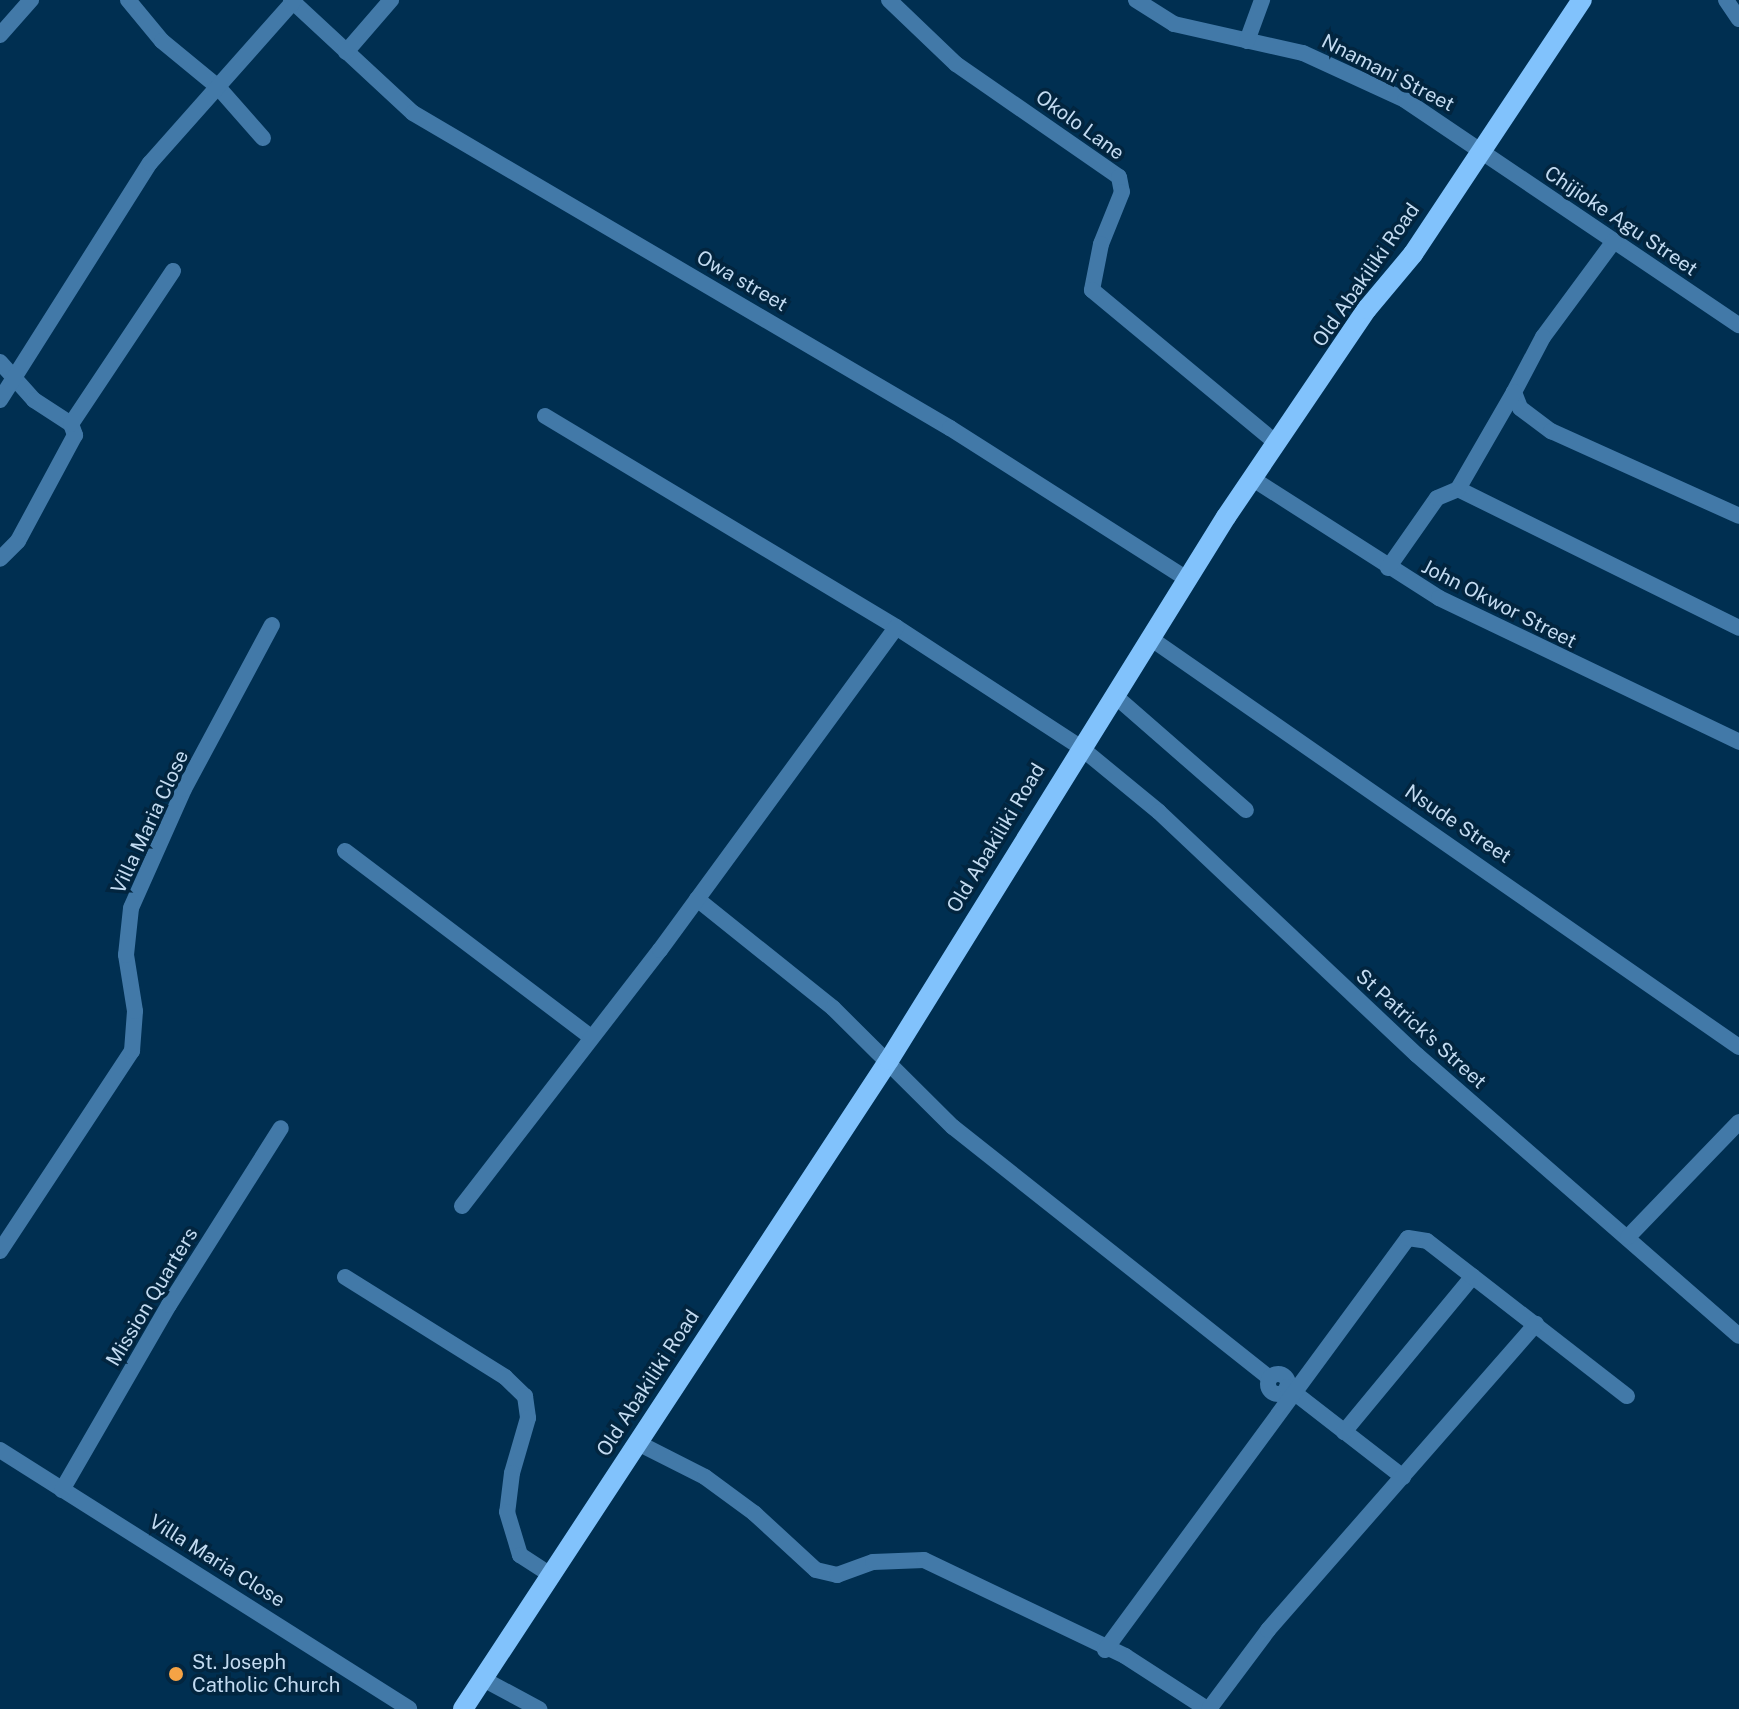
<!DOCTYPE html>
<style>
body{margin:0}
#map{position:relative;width:1739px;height:1709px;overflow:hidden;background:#002f51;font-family:"Public Sans",sans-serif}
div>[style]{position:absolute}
.street>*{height:16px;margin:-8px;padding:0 8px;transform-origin:8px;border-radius:8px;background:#4279a8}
.street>.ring{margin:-8px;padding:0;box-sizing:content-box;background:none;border:16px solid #4279a8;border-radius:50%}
.primary>*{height:20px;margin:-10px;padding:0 10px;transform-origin:10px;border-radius:10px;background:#81c2fc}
.dots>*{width:22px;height:22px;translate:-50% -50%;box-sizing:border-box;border:4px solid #02253f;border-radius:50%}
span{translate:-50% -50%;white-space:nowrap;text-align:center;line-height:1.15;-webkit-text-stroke:7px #02253f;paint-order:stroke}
.street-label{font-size:20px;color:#c3dbf1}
.poi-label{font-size:20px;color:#c3dbf1}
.left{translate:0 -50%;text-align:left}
</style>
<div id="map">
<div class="street">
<div style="left:128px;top:0;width:53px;rotate:50.3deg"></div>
<div style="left:162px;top:41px;width:72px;rotate:39.4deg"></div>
<div style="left:218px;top:87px;width:68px;rotate:48.6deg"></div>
<div style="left:291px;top:0;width:166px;rotate:42.8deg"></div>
<div style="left:413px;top:113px;width:623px;rotate:30.4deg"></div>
<div style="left:950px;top:428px;width:281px;rotate:32.5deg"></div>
<div style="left:889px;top:0;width:93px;rotate:43.7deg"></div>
<div style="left:956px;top:64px;width:198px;rotate:34.7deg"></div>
<div style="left:1119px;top:177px;width:15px;rotate:79deg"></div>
<div style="left:1122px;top:192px;width:56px;rotate:112deg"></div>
<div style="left:1101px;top:244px;width:47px;rotate:101.1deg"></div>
<div style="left:1092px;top:290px;width:239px;rotate:39.7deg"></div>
<div style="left:1136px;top:0;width:45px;rotate:32.3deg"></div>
<div style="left:1174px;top:24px;width:132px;rotate:12.7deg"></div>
<div style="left:1303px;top:53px;width:112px;rotate:24.7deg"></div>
<div style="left:1405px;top:100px;width:403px;rotate:34deg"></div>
<div style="left:1726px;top:0;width:23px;rotate:56deg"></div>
<div style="left:0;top:35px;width:47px;rotate:-48.5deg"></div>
<div style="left:1247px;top:41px;width:44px;rotate:-69.9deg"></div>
<div style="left:346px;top:52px;width:69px;rotate:-49.1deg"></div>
<div style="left:1614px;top:241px;width:119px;rotate:126.5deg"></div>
<div style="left:1543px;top:337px;width:62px;rotate:117.8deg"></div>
<div style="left:1514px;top:392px;width:17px;rotate:69deg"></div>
<div style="left:1520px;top:408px;width:39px;rotate:37deg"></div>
<div style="left:1551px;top:431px;width:206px;rotate:24.3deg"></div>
<div style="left:0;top:362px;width:51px;rotate:48.2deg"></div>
<div style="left:34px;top:400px;width:44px;rotate:33deg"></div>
<div style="left:71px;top:424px;width:12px;rotate:70deg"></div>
<div style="left:75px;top:435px;width:120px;rotate:118.3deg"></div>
<div style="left:18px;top:541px;width:25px;rotate:135deg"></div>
<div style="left:0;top:400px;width:280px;rotate:-57.7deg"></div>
<div style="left:150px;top:163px;width:215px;rotate:-48.4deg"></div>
<div style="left:545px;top:416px;width:410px;rotate:31deg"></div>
<div style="left:896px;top:627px;width:220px;rotate:33.1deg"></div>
<div style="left:1080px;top:747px;width:102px;rotate:39.4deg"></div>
<div style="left:1159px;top:812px;width:354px;rotate:43.3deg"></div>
<div style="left:1417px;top:1055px;width:427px;rotate:41.1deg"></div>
<div style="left:71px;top:424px;width:184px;rotate:-56.3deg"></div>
<div style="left:1253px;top:479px;width:221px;rotate:32.6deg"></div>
<div style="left:1439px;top:598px;width:333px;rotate:25.6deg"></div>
<div style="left:1458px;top:489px;width:313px;rotate:26.3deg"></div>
<div style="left:1388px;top:568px;width:85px;rotate:-55deg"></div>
<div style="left:1437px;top:498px;width:23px;rotate:-23deg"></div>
<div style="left:1458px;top:489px;width:112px;rotate:-60deg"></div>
<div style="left:1150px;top:638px;width:717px;rotate:34.78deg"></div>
<div style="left:1114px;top:695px;width:175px;rotate:41.1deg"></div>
<div style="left:345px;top:851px;width:308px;rotate:37.1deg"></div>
<div style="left:697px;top:899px;width:174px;rotate:38.7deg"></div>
<div style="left:833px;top:1008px;width:169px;rotate:44.8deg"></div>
<div style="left:953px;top:1127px;width:404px;rotate:38.4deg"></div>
<div style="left:462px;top:1206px;width:324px;rotate:-52.3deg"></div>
<div style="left:660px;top:950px;width:400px;rotate:-53.8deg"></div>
<div style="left:1628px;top:1237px;width:160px;rotate:-46deg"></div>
<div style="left:0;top:1251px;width:240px;rotate:-56.6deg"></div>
<div style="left:132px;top:1051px;width:40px;rotate:-85.7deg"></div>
<div style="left:135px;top:1011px;width:57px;rotate:-99.1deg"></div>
<div style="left:126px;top:955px;width:47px;rotate:-83.9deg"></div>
<div style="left:131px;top:908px;width:130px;rotate:-66deg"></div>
<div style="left:184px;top:789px;width:186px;rotate:-61.8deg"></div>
<div style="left:345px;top:1277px;width:189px;rotate:32deg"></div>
<div style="left:505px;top:1377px;width:28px;rotate:44deg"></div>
<div style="left:525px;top:1396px;width:22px;rotate:82deg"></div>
<div style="left:528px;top:1418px;width:57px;rotate:106.2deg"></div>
<div style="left:512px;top:1473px;width:39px;rotate:97deg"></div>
<div style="left:507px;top:1512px;width:45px;rotate:73.2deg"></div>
<div style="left:520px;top:1555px;width:37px;rotate:33deg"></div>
<div class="ring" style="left:1268px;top:1374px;width:4px;height:4px"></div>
<div style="left:1287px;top:1387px;width:147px;rotate:37.8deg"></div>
<div style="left:1344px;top:1432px;width:202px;rotate:-50.4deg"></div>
<div style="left:638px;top:1443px;width:75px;rotate:26.9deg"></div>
<div style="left:705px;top:1477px;width:61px;rotate:36.3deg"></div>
<div style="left:754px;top:1513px;width:84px;rotate:42.6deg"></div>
<div style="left:816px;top:1570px;width:22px;rotate:13deg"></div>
<div style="left:837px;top:1575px;width:38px;rotate:-20deg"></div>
<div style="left:873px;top:1562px;width:51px;rotate:-2.2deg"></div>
<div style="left:924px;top:1560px;width:223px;rotate:25.5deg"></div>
<div style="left:1125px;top:1656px;width:98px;rotate:32.9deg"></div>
<div style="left:0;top:1450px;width:484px;rotate:32.3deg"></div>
<div style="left:62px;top:1490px;width:214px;rotate:-60deg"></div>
<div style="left:169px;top:1305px;width:209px;rotate:-57.7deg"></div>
<div style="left:1105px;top:1650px;width:511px;rotate:-53.67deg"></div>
<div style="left:1408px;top:1238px;width:19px;rotate:9deg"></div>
<div style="left:1427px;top:1241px;width:253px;rotate:37.8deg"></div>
<div style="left:483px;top:1679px;width:64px;rotate:28.2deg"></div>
<div style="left:1209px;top:1709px;width:99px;rotate:-53.2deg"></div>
<div style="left:1268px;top:1630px;width:407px;rotate:-48.8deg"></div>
</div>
<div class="primary">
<div style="left:463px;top:1709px;width:776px;rotate:-56.72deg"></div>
<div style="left:889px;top:1060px;width:639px;rotate:-58.18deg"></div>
<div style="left:1226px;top:517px;width:251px;rotate:-55.9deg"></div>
<div style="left:1367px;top:309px;width:72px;rotate:-50.1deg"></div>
<div style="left:1413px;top:254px;width:305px;rotate:-56.4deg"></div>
</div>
<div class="dots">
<div style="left:176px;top:1674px;background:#f5a345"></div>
</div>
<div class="street-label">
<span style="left:1388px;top:73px;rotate:27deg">Nnamani Street</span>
<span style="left:1080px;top:125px;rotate:36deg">Okolo Lane</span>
<span style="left:1621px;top:221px;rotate:34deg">Chijioke Agu Street</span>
<span style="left:1366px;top:275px;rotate:-55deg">Old Abakiliki Road</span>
<span style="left:742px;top:281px;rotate:30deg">Owa street</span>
<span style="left:1499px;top:604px;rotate:27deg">John Okwor Street</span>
<span style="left:150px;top:822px;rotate:-65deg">Villa Maria Close</span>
<span style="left:1458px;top:824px;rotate:34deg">Nsude Street</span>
<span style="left:996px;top:838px;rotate:-59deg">Old Abakiliki Road</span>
<span style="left:1421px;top:1029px;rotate:42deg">St Patrick's Street</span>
<span style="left:152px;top:1297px;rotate:-59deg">Mission Quarters</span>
<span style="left:648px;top:1383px;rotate:-57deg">Old Abakiliki Road</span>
<span style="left:217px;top:1561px;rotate:32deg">Villa Maria Close</span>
</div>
<div class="poi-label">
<span class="left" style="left:192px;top:1674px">St. Joseph<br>Catholic Church</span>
</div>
</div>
